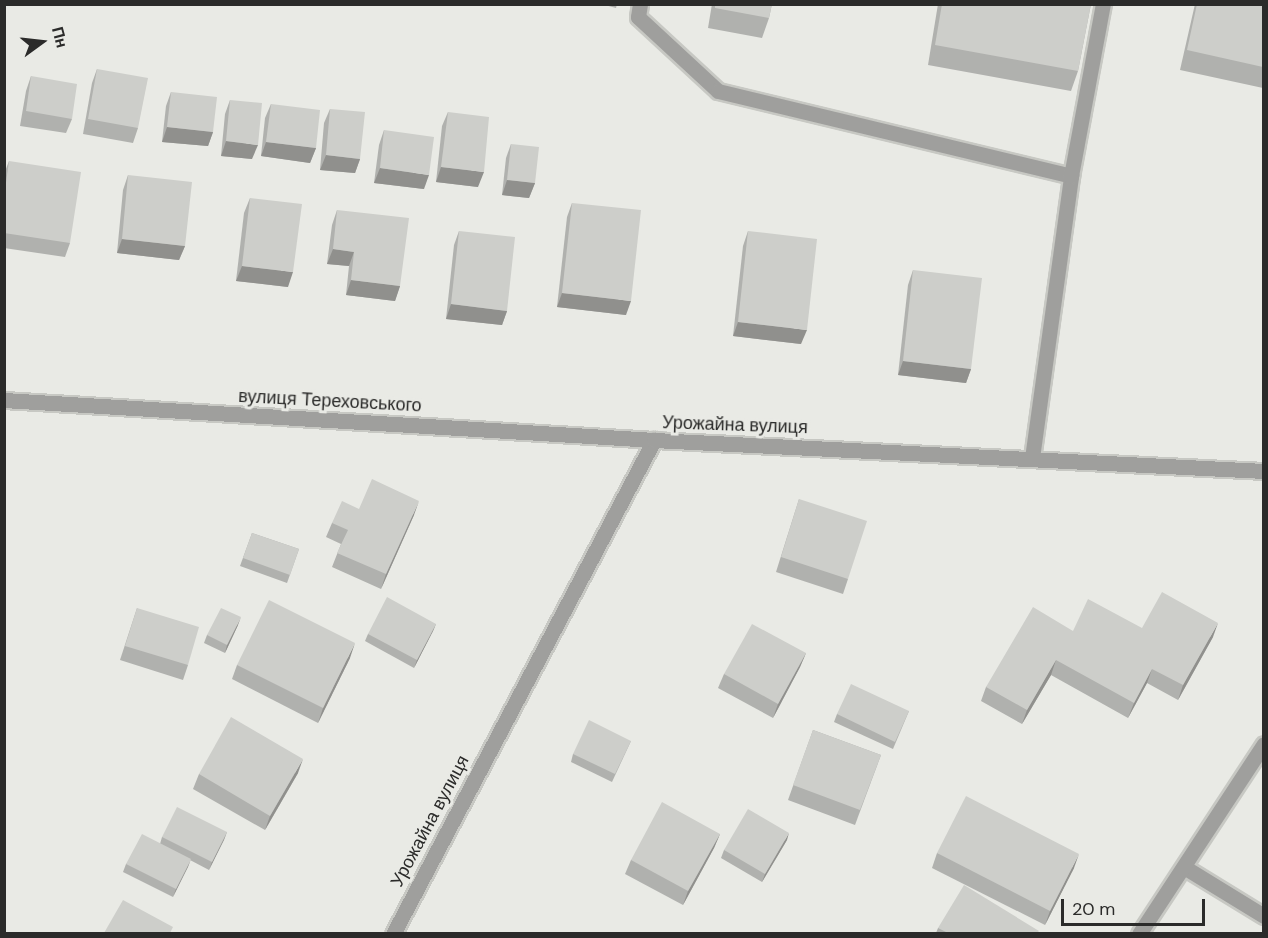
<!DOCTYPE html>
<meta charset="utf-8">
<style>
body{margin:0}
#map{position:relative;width:1268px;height:938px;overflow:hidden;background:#e9eae5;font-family:"DM Sans",sans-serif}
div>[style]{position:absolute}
.roads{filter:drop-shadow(2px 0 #c7c8c3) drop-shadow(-2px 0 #c7c8c3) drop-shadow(0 2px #c7c8c3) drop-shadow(0 -2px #c7c8c3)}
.lane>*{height:15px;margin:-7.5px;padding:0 7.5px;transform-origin:7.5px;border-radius:7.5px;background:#9f9f9d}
.street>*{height:15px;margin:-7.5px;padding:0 7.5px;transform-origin:7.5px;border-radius:7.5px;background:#9f9f9d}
.wall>*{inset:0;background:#b0b1ae}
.shaded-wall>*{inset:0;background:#90908d}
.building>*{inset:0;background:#cdceca}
span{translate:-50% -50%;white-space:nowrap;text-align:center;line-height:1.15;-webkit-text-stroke:6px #e9eae5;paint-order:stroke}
.street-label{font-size:18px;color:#2b2b2a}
.frame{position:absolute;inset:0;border:6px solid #2b2b2a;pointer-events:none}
.north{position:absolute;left:12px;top:12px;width:60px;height:60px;-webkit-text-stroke:4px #e9eae5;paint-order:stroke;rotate:75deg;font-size:16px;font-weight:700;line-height:24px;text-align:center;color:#2b2b2a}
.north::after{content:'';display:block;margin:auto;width:21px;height:27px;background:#2b2b2a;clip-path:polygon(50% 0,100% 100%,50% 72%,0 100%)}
.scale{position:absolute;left:1061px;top:899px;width:144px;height:27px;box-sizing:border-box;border:3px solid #2b2b2a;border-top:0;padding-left:8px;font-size:18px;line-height:21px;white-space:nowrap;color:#2b2b2a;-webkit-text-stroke:4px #e9eae5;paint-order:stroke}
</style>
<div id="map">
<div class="roads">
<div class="lane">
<div style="left:640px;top:4px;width:13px;rotate:99deg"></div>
<div style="left:638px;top:17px;width:109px;rotate:42.8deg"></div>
<div style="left:718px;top:91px;width:363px;rotate:13.5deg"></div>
<div style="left:1032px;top:458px;width:285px;rotate:-82.1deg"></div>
<div style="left:1071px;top:176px;width:175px;rotate:-79.5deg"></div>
<div style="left:1184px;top:867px;width:94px;rotate:31.5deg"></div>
</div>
<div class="street">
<div style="left:4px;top:400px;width:651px;rotate:3.52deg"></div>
<div style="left:393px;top:934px;width:559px;rotate:-62.15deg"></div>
<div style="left:654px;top:440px;width:611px;rotate:2.91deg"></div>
<div style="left:1139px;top:934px;width:227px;rotate:-56.7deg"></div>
</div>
</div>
<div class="wall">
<div style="clip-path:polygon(601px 4px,617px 4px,616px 8px)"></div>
<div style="clip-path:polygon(712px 4px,772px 4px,769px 18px,762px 38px,708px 28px)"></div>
<div style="clip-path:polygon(938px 4px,1091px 4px,1078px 71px,1071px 91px,928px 65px)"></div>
<div style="clip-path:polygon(1195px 4px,1263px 4px,1263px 88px,1180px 70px)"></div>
<div style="clip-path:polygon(97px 69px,138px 128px,133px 143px,83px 134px,92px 83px)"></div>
<div style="clip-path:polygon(31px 76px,72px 119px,66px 133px,20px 126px,26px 91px)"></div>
<div style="clip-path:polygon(171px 92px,213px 132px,208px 146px,162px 142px,166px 106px)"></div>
<div style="clip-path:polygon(230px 100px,252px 159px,221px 156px,225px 114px)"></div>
<div style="clip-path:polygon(271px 104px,316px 148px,310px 163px,261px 156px,265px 118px)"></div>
<div style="clip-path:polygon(330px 109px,360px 159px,355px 173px,320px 170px,324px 123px)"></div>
<div style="clip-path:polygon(448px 112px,478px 187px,436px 182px,442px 126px)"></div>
<div style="clip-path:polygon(384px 130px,424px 189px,374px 183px,379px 145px)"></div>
<div style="clip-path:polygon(511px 144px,535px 183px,529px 198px,502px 195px,506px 158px)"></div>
<div style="clip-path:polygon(9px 161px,70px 243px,65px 257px,4px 248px,4px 174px)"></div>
<div style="clip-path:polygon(128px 175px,185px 246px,179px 260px,117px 253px,123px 190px)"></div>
<div style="clip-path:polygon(250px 198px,288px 287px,236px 281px,244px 213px)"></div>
<div style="clip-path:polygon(572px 203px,626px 315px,557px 307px,567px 217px)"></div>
<div style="clip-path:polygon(337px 210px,400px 286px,395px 301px,346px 295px,349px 266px,327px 264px,332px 225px)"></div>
<div style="clip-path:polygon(459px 231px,507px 311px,502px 325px,446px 319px,454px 245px)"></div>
<div style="clip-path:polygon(748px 231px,801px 344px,733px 336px,743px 246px)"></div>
<div style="clip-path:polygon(913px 270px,971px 369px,966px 383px,898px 375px,908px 285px)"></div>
<div style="clip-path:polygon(799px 499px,848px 579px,843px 594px,776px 572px)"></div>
<div style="clip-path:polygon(359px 509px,414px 515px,381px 589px,332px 567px,341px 544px,326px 537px,332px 523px)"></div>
<div style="clip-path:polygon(252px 533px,299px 549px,287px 583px,240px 566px)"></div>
<div style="clip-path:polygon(137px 608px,188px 665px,183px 680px,120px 660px)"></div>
<div style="clip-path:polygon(436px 624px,433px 631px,414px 668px,365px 641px,368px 634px)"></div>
<div style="clip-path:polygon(238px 625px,225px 653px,204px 643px,207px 635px)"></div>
<div style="clip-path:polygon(1142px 628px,1213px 637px,1178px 700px,1147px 683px,1128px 718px,1051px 675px,1022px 724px,981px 701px,986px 687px,1073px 631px)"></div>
<div style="clip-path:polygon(806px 653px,800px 667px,773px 718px,718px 688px,724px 674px)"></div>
<div style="clip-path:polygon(350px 658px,318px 723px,232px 679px,237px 665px)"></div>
<div style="clip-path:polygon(909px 711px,893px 749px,834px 722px,837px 714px)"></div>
<div style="clip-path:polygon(813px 730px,881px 755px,855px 825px,788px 800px)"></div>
<div style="clip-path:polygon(631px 741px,612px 782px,571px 762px,573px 754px)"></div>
<div style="clip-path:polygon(298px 773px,265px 830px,193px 789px,199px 774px)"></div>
<div style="clip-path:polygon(227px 832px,209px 870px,190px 860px,173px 897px,123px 872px,126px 864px,160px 844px,162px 837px)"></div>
<div style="clip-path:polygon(720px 834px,714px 848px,683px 905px,625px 874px,631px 860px)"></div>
<div style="clip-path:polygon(787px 840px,762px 882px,721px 858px,724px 850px)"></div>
<div style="clip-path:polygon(937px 853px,1074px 868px,1045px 925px,932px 868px)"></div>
<div style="clip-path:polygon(938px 928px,1038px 933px,936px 933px)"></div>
</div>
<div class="shaded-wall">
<div style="clip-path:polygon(167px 127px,213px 132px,208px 146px,162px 142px)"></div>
<div style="clip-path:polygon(226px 141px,258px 145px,252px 159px,221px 156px)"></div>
<div style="clip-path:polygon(266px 142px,316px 148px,310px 163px,261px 156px)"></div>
<div style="clip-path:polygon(326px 155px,360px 159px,355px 173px,320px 170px)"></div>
<div style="clip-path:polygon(441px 167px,484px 172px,478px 187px,436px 182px)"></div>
<div style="clip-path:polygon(380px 168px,429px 175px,424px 189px,374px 183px)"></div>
<div style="clip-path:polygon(507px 180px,535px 183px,529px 198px,502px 195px)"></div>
<div style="clip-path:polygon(122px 239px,185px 246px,179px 260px,117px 253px)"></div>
<div style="clip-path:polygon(333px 249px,354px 252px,349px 266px,327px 264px)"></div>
<div style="clip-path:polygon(242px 266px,293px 272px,288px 287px,236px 281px)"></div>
<div style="clip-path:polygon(351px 280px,400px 286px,395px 301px,346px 295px)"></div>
<div style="clip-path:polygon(562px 293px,631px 301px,626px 315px,557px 307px)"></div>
<div style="clip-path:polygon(451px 304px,507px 311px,502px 325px,446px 319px)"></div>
<div style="clip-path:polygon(738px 322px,807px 330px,801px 344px,733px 336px)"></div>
<div style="clip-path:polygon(903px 361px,971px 369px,966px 383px,898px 375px)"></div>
<div style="clip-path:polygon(419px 501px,414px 515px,381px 589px,386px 574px)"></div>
<div style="clip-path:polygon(241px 617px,238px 625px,225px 653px,227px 645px)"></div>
<div style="clip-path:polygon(1218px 623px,1213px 637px,1178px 700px,1183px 685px)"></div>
<div style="clip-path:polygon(436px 624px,433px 631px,414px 668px,417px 660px)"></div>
<div style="clip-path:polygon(355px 643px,350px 658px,318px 723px,323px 708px)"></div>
<div style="clip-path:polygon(806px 653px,800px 667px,773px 718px,778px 704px)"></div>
<div style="clip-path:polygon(1056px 660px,1051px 675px,1022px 724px,1027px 710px)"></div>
<div style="clip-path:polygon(1152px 669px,1147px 683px,1128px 718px,1134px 703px)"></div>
<div style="clip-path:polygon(303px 759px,298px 773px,265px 830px,270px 816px)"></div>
<div style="clip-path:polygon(227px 832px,224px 840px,209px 870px,212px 862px)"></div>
<div style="clip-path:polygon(789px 833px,787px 840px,762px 882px,765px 874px)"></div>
<div style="clip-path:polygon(720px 834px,714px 848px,683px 905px,688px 891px)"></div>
<div style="clip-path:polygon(1079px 854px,1074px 868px,1045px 925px,1050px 911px)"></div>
<div style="clip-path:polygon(191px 859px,188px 867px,173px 897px,176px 889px)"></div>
</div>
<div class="building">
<div style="clip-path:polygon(715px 4px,772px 4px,769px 18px,715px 8px)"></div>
<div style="clip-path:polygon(942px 4px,1091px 4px,1078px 71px,935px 45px)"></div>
<div style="clip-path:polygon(1197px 4px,1263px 4px,1263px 67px,1187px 50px)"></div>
<div style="clip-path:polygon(97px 69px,148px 78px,138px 128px,88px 119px)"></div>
<div style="clip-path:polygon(31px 76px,77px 84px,72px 119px,26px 111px)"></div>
<div style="clip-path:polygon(171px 92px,217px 97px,213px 132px,167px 127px)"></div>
<div style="clip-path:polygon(230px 100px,262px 103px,258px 145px,226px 141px)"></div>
<div style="clip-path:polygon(271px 104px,320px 110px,316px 148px,266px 142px)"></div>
<div style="clip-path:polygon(330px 109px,365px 112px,360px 159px,326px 155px)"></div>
<div style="clip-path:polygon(448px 112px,489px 117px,484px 172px,441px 167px)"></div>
<div style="clip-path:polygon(384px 130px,434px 137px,429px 175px,380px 168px)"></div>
<div style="clip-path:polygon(511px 144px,539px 147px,535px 183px,507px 180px)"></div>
<div style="clip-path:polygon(9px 161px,81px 172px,70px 243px,4px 233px,4px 197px)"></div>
<div style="clip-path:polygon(128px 175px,192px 182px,185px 246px,122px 239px)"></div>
<div style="clip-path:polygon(250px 198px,302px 204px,293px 272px,242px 266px)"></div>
<div style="clip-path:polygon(572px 203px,641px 210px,631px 301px,562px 293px)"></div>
<div style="clip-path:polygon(337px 210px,409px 218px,400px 286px,351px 280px,354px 252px,333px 249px)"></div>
<div style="clip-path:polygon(459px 231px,515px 237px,507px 311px,451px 304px)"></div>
<div style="clip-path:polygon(748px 231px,817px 239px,807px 330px,738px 322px)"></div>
<div style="clip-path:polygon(913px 270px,982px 278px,971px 369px,903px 361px)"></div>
<div style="clip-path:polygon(372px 479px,419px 501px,386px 574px,337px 553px,348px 530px,332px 523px,342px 501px,359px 509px)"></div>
<div style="clip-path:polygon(799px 499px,867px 521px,848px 579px,781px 557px)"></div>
<div style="clip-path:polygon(252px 533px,299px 549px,290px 575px,243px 558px)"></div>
<div style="clip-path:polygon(1162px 592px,1218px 623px,1183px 685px,1152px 669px,1134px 703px,1056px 660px,1027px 710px,986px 687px,1033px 607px,1073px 631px,1088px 599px,1142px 628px)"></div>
<div style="clip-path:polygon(387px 597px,436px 624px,417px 660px,368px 634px)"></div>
<div style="clip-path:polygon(269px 600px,355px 643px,323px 708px,237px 665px)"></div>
<div style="clip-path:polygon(137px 608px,199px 627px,188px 665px,125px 646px)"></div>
<div style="clip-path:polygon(221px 608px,241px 617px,227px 645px,207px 635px)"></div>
<div style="clip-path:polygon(752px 624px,806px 653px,778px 704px,724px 674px)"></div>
<div style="clip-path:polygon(851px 684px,909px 711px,895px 742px,837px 714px)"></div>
<div style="clip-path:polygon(231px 717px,303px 759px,270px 816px,199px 774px)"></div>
<div style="clip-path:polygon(589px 720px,631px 741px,615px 774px,573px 754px)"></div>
<div style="clip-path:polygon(813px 730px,881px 755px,860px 810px,793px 785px)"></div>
<div style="clip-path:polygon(966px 796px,1079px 854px,1050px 911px,937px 853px)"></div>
<div style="clip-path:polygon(662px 802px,720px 834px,688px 891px,631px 860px)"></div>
<div style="clip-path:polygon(177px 807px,227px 832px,212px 862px,162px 837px)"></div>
<div style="clip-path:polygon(748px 809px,789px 833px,765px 874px,724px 850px)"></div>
<div style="clip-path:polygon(142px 834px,191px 859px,176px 889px,126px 864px)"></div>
<div style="clip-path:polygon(964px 885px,1039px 931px,1037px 933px,948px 933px,938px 928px)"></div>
<div style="clip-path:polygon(123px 900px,173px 927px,170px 933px,104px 933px)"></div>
</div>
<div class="street-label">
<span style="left:330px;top:401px;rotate:3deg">вулиця Тереховського</span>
<span style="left:735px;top:425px;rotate:2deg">Урожайна вулиця</span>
<span style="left:430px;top:821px;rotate:-62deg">Урожайна вулиця</span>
</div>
<div class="frame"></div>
<div class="north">Пн</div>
<div class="scale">20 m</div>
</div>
